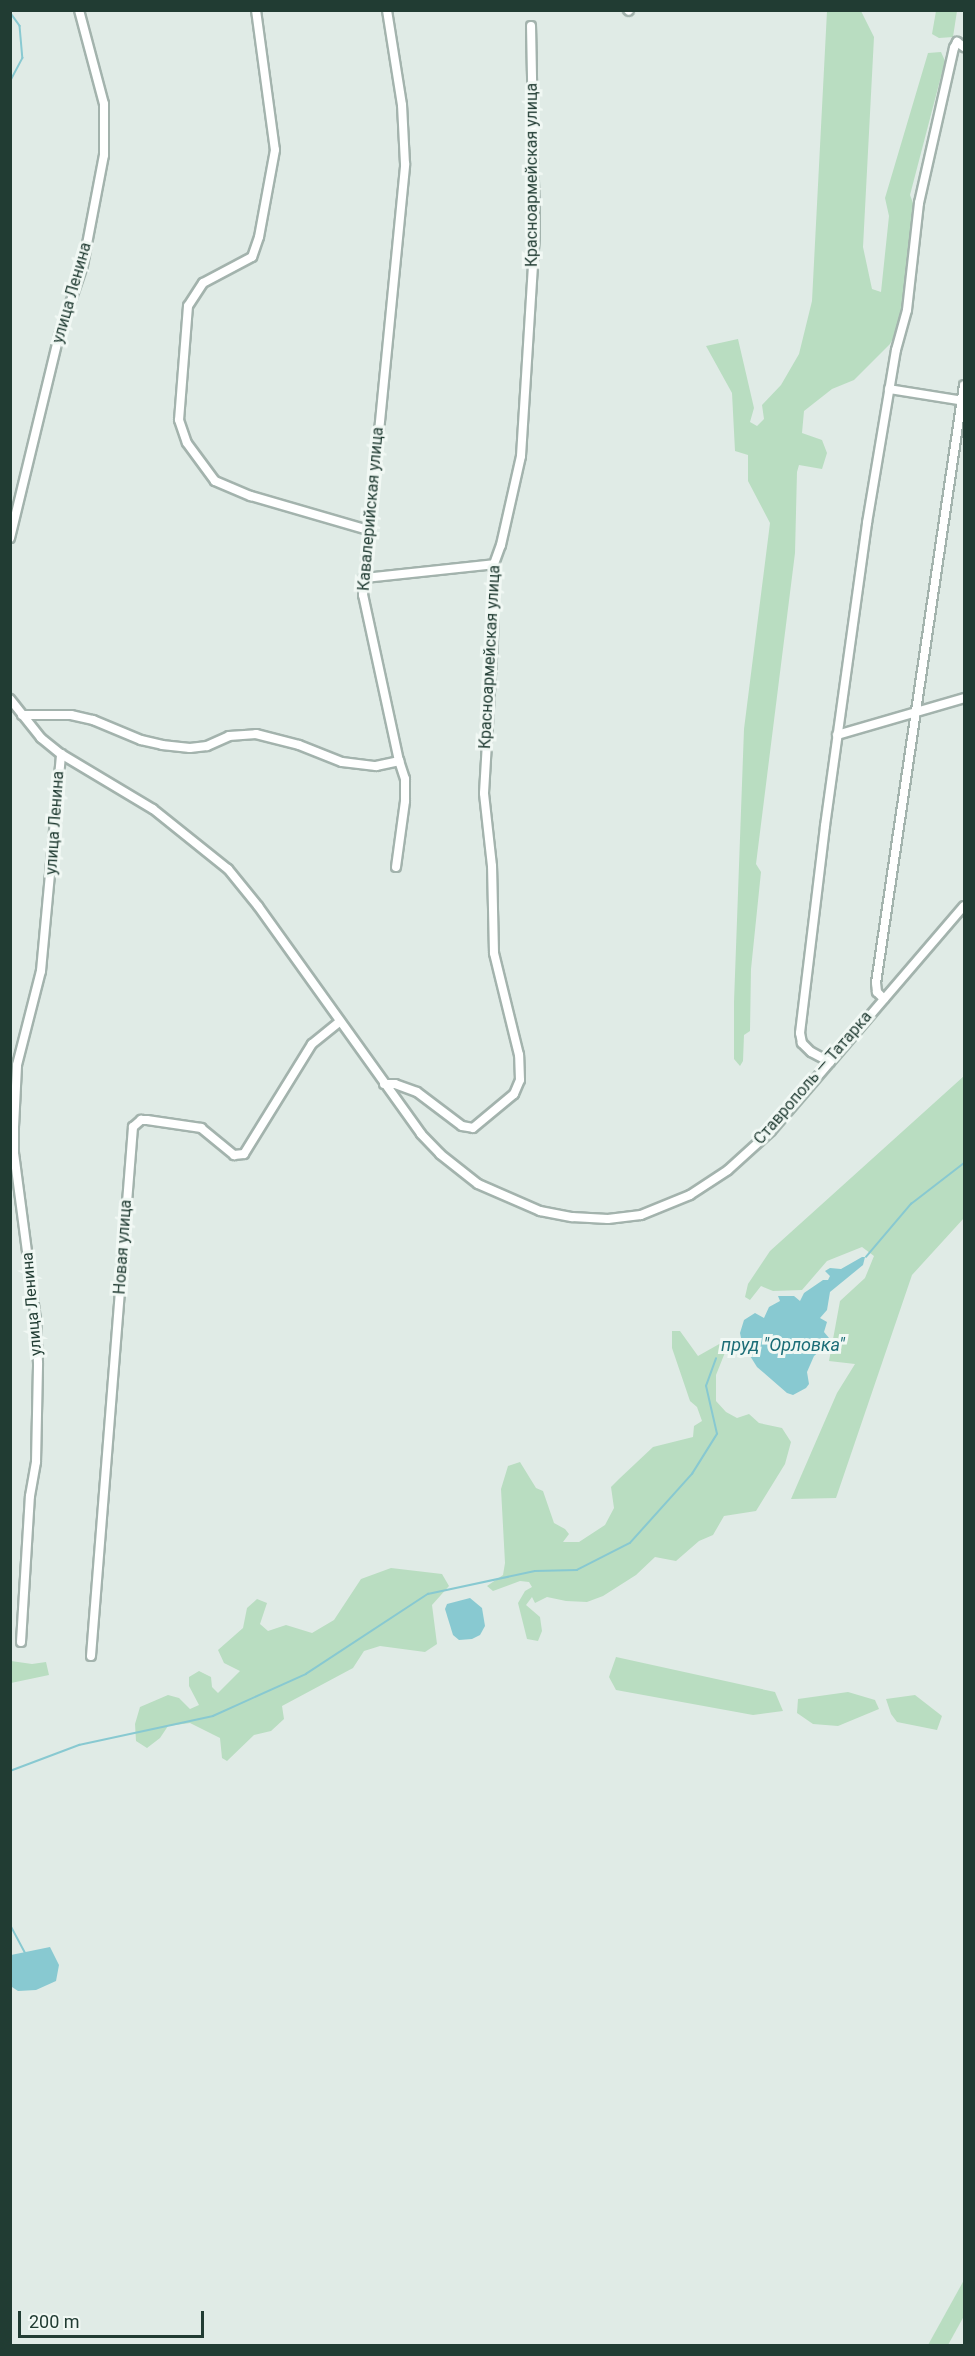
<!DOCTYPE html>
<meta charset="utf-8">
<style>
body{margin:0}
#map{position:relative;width:975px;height:2356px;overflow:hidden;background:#e0ebe6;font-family:Roboto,sans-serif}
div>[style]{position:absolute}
.green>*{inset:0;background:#b9ddc1}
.water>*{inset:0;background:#88c9d1}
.stream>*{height:1.5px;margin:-0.75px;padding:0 0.75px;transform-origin:0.75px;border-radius:0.75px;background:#88c9d1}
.roads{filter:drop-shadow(2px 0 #a3b3ad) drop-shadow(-2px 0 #a3b3ad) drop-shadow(0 2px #a3b3ad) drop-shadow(0 -2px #a3b3ad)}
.minor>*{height:8px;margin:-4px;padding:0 4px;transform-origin:4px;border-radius:4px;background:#fff}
span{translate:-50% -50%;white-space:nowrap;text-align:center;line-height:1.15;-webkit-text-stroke:6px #f1f8f4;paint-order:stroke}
.street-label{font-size:16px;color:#213c33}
.water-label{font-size:18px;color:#1b6d77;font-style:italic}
.frame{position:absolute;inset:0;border:12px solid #213c33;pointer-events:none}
.scale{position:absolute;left:18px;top:2311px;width:186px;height:27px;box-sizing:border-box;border:3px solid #213c33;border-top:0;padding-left:8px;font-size:18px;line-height:21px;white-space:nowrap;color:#213c33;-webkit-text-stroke:4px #f1f8f4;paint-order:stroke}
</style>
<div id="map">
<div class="green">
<div style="clip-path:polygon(827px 11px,861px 11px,874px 37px,863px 247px,872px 289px,881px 292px,889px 216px,885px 198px,928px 53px,941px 52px,945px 61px,910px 195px,916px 211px,909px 286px,901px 324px,890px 344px,854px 380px,832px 389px,804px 411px,802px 433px,822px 440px,827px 453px,822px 469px,799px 465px,797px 472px,795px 553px,756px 864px,761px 872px,751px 969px,750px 1031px,744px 1035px,743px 1061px,740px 1066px,734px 1059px,734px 1002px,744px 729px,770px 523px,748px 481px,748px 455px,735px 451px,732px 393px,706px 346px,738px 339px,754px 408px,750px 422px,757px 426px,764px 419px,762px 405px,781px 385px,799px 354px,812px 301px)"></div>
<div style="clip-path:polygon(936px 11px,957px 11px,953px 37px,939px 38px,932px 34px)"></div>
<div style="clip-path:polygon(964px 1076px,964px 1218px,912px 1275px,836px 1498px,791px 1499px,837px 1393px,855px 1364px,829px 1361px,840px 1301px,865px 1278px,874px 1256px,862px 1247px,827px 1261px,802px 1290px,773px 1291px,761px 1286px,750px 1300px,745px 1297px,748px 1284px,770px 1251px)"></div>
<div style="clip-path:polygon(672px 1331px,680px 1331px,698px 1356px,721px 1343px,726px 1350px,716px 1375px,716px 1401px,726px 1412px,737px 1418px,749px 1414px,759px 1423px,782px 1428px,791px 1442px,785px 1464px,756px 1511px,724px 1516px,713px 1535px,699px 1541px,676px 1561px,655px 1557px,636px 1575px,603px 1596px,587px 1602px,566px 1601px,547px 1597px,535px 1603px,532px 1597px,526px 1605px,540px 1617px,542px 1631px,538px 1641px,527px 1639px,518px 1603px,525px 1591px,532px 1587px,529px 1582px,520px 1581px,493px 1591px,487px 1586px,503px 1575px,505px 1563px,501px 1489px,508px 1466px,520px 1462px,536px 1488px,543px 1491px,554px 1523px,565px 1529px,569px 1534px,563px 1542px,579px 1542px,605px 1525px,614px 1508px,611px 1487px,619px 1479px,653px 1447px,693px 1437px,694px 1426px,702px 1421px,697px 1407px,690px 1401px,672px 1348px)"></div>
<div style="clip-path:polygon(391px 1568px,442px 1574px,449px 1586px,432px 1605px,437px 1644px,425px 1652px,380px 1646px,364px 1651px,353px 1668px,282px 1706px,284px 1719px,271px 1731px,254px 1735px,227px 1761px,222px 1758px,220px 1738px,190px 1723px,168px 1726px,160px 1738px,147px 1748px,136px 1741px,135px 1724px,140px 1707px,168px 1695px,179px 1698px,190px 1709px,199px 1705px,189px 1686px,189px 1677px,199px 1671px,211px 1677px,212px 1687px,218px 1693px,240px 1671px,224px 1663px,218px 1650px,243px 1628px,247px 1608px,257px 1599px,267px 1603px,260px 1624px,268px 1631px,286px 1625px,312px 1633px,334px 1620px,361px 1579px)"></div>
<div style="clip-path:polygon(616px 1657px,775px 1692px,783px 1711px,753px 1715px,616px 1690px,609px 1677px)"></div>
<div style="clip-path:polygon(11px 1661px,32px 1664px,46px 1662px,49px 1675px,11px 1683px)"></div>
<div style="clip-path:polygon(848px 1692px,875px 1700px,879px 1709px,838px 1726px,813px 1724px,797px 1713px,798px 1699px)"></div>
<div style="clip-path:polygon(915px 1695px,942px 1716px,937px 1730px,897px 1722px,891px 1714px,886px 1699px)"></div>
<div style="clip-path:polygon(964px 2280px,964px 2316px,948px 2345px,928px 2345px)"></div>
</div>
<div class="water">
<div style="clip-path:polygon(862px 1257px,865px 1257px,863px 1265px,830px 1292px,827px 1310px,820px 1318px,827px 1322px,824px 1332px,829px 1338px,828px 1344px,814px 1356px,807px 1372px,809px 1384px,806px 1388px,793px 1395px,787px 1393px,757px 1367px,742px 1343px,740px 1333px,744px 1320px,755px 1313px,764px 1318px,769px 1307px,780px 1301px,778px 1296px,794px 1296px,800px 1301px,804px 1293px,823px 1280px,828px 1280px,830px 1276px,825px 1271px,830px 1268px,841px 1269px)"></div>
<div style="clip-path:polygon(470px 1598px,482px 1608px,485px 1626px,480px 1635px,472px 1639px,459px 1640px,453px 1635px,445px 1609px,447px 1604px)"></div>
<div style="clip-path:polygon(50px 1947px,59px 1965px,56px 1981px,36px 1990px,18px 1991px,12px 1987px,11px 1955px)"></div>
</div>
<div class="stream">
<div style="left:10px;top:12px;width:17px;rotate:54deg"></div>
<div style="left:20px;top:26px;width:32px;rotate:85deg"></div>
<div style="left:23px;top:58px;width:27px;rotate:118deg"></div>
<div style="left:866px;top:1257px;width:70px;rotate:-49.7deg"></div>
<div style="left:911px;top:1204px;width:67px;rotate:-37.7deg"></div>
<div style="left:10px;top:1771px;width:74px;rotate:-20.6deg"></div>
<div style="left:79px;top:1745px;width:137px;rotate:-12.2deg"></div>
<div style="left:213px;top:1716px;width:102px;rotate:-24.3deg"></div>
<div style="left:306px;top:1674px;width:146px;rotate:-33.3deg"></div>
<div style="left:428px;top:1594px;width:109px;rotate:-12.1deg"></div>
<div style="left:535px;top:1571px;width:42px;rotate:-1.4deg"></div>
<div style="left:577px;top:1570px;width:59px;rotate:-27deg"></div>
<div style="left:630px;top:1543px;width:93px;rotate:-48.1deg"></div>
<div style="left:692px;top:1474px;width:47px;rotate:-58deg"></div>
<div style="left:717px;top:1434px;width:49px;rotate:-102.9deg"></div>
<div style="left:706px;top:1386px;width:29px;rotate:-70deg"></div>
<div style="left:10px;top:1924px;width:32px;rotate:62deg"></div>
</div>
<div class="roads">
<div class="minor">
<div style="left:256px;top:10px;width:141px;rotate:82.3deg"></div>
<div style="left:275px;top:150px;width:88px;rotate:100.4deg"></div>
<div style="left:259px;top:237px;width:21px;rotate:109deg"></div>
<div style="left:252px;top:257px;width:55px;rotate:152deg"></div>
<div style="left:203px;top:283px;width:27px;rotate:123deg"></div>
<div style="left:188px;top:306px;width:114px;rotate:94.5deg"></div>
<div style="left:179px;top:420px;width:24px;rotate:71deg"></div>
<div style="left:187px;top:443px;width:47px;rotate:53.6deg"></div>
<div style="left:215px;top:481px;width:39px;rotate:23deg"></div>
<div style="left:251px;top:496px;width:122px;rotate:16.2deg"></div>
<div style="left:628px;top:10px;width:1px;rotate:45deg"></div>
<div style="left:889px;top:389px;width:76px;rotate:9.1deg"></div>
<div style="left:10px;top:538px;width:208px;rotate:-76.4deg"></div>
<div style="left:59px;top:336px;width:75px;rotate:-71.3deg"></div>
<div style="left:83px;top:265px;width:112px;rotate:-79.2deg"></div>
<div style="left:104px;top:155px;width:51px;rotate:-90deg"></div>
<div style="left:104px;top:104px;width:97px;rotate:-104.9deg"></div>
<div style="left:364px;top:578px;width:131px;rotate:-6.1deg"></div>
<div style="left:10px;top:699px;width:50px;rotate:51.5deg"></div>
<div style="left:41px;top:738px;width:26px;rotate:39deg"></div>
<div style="left:61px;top:754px;width:107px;rotate:30.9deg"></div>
<div style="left:153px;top:809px;width:96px;rotate:38.7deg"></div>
<div style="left:228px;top:869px;width:48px;rotate:51deg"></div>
<div style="left:258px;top:906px;width:280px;rotate:54.4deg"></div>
<div style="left:421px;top:1134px;width:28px;rotate:46deg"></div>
<div style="left:440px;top:1154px;width:48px;rotate:38.3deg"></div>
<div style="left:478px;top:1184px;width:68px;rotate:23.5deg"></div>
<div style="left:540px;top:1211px;width:33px;rotate:11deg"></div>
<div style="left:572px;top:1217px;width:36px;rotate:3deg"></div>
<div style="left:608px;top:1219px;width:33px;rotate:-7deg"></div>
<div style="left:641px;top:1215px;width:53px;rotate:-22.2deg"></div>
<div style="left:690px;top:1195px;width:45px;rotate:-33.3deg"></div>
<div style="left:728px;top:1170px;width:58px;rotate:-42.2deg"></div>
<div style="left:771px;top:1131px;width:296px;rotate:-49.4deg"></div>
<div style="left:22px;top:715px;width:49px"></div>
<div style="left:71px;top:715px;width:23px;rotate:13deg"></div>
<div style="left:93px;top:720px;width:52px;rotate:22.6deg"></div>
<div style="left:141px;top:740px;width:22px;rotate:13deg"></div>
<div style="left:162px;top:745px;width:28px;rotate:6deg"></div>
<div style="left:190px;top:748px;width:17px;rotate:-7deg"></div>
<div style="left:207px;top:746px;width:24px;rotate:-24deg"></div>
<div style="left:229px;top:736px;width:27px;rotate:-4deg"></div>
<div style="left:256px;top:734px;width:44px;rotate:14.3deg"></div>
<div style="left:299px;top:745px;width:46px;rotate:21.6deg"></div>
<div style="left:342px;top:762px;width:34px;rotate:7deg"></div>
<div style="left:376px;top:766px;width:24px;rotate:-12deg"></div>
<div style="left:399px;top:761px;width:170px;rotate:-102.2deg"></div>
<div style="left:363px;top:595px;width:433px;rotate:-84.4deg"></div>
<div style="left:405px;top:164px;width:59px;rotate:-92.9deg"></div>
<div style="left:402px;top:105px;width:96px;rotate:-99deg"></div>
<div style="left:837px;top:735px;width:132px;rotate:-16.2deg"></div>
<div style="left:396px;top:867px;width:67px;rotate:-82.2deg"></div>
<div style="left:405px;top:801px;width:22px;rotate:-90deg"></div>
<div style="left:405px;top:779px;width:19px;rotate:-108deg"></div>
<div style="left:884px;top:999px;width:10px;rotate:-135deg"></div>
<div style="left:877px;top:992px;width:9px;rotate:-96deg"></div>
<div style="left:876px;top:983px;width:604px;rotate:-81.63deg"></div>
<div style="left:830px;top:1062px;width:21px;rotate:-152deg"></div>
<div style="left:811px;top:1052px;width:13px;rotate:-135deg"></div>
<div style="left:802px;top:1043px;width:10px;rotate:-101deg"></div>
<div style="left:800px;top:1033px;width:209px;rotate:-83.1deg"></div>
<div style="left:825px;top:826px;width:306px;rotate:-82.1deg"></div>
<div style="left:867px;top:523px;width:175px;rotate:-80.5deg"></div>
<div style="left:896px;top:350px;width:41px;rotate:-74.6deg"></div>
<div style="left:907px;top:310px;width:108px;rotate:-83.6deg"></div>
<div style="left:919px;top:203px;width:159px;rotate:-77.3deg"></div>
<div style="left:954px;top:48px;width:7px;rotate:-63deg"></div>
<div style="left:957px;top:42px;width:9px;rotate:36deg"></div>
<div style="left:384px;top:1084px;width:11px"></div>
<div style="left:395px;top:1084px;width:23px;rotate:20deg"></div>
<div style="left:417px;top:1092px;width:56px;rotate:37.1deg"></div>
<div style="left:462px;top:1126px;width:11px;rotate:10deg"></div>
<div style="left:473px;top:1128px;width:53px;rotate:-39.7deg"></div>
<div style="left:514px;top:1094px;width:15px;rotate:-67deg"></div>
<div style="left:520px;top:1080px;width:25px;rotate:-92deg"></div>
<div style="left:519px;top:1055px;width:105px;rotate:-103.8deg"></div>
<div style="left:494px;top:953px;width:87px;rotate:-91.3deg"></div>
<div style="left:492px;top:866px;width:73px;rotate:-96.3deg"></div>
<div style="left:484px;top:793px;width:150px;rotate:-86.6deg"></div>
<div style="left:493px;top:643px;width:79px;rotate:-89.3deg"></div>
<div style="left:494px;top:564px;width:20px;rotate:-70deg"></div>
<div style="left:501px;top:545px;width:91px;rotate:-77.3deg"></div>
<div style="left:521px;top:456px;width:223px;rotate:-86.4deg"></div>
<div style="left:535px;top:233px;width:207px;rotate:-91.1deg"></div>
<div style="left:21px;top:1642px;width:146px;rotate:-86.5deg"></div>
<div style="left:30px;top:1496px;width:35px;rotate:-80deg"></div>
<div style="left:36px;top:1462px;width:99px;rotate:-88.8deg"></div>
<div style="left:38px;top:1363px;width:43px;rotate:-92.7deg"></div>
<div style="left:36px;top:1320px;width:167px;rotate:-97.5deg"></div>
<div style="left:14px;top:1154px;width:27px;rotate:-90deg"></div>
<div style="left:14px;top:1127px;width:62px;rotate:-87.2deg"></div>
<div style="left:17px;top:1065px;width:97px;rotate:-75.7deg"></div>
<div style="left:41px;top:971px;width:218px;rotate:-84.7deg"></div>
<div style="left:91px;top:1656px;width:531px;rotate:-85.46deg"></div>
<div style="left:133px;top:1127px;width:11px;rotate:-41deg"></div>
<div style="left:141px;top:1120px;width:6px"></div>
<div style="left:147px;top:1120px;width:55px;rotate:8.4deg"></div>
<div style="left:201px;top:1128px;width:43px;rotate:39.3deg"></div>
<div style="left:234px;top:1155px;width:10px;rotate:-6deg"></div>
<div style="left:244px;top:1154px;width:129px;rotate:-58.3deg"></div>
<div style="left:312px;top:1044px;width:36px;rotate:-39deg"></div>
</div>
</div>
<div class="street-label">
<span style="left:532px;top:175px;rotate:-90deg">Красноармейская улица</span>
<span style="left:72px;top:293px;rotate:-74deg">улица Ленина</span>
<span style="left:371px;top:509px;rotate:-85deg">Кавалерийская улица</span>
<span style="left:490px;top:657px;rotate:-87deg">Красноармейская улица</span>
<span style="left:55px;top:823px;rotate:-86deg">улица Ленина</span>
<span style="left:813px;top:1078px;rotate:-49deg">Ставрополь — Татарка</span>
<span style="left:123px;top:1247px;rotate:-86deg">Новая улица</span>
<span style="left:32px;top:1304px;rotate:-95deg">улица Ленина</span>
</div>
<div class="water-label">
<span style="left:783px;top:1345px">пруд "Орловка"</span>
</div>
<div class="frame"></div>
<div class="scale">200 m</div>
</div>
